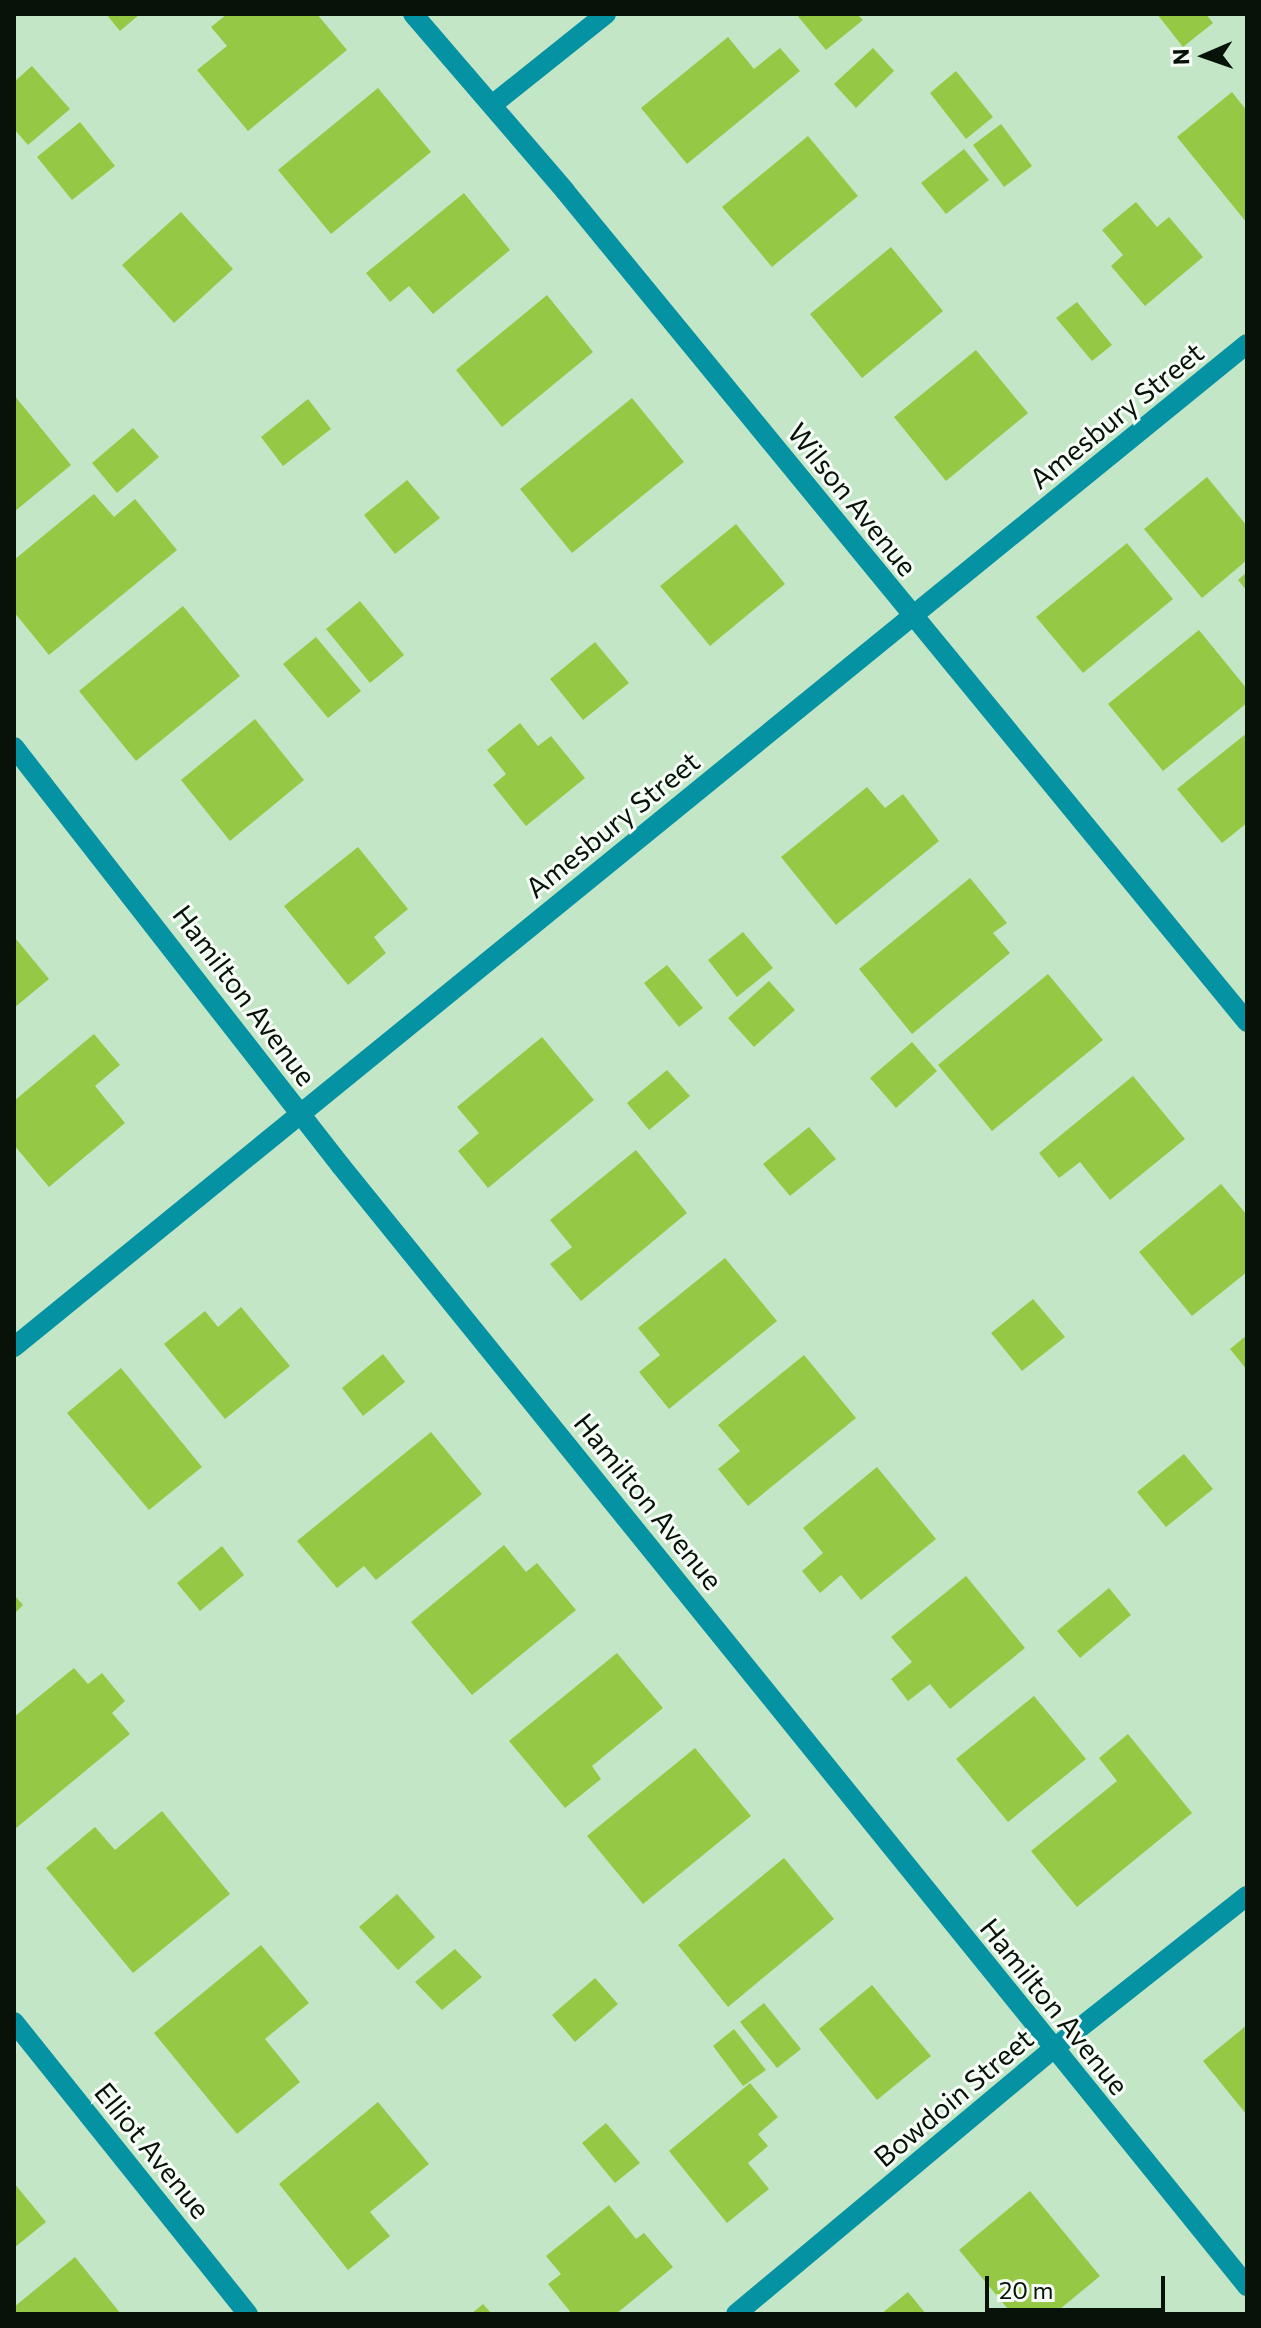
<!DOCTYPE html>
<style>
body{margin:0}
#map{position:relative;width:1261px;height:2328px;overflow:hidden;background:#c3e6c7;font-family:Commissioner,sans-serif}
div>[style]{position:absolute}
.building>*{inset:0;background:#95c945}
.minor>*{height:20px;margin:-10px;padding:0 10px;transform-origin:10px;border-radius:10px;background:#0592a2}
span{translate:-50% -50%;white-space:nowrap;text-align:center;line-height:1.15;-webkit-text-stroke:6px #f7fef8;paint-order:stroke}
.street-label{font-size:28px;color:#071308}
.frame{position:absolute;inset:0;border:16px solid #071308;pointer-events:none}
.north{position:absolute;left:1165px;top:16px;width:80px;height:80px;-webkit-text-stroke:6px #f7fef8;paint-order:stroke;rotate:268deg;font-size:22px;font-weight:700;line-height:32px;text-align:center;color:#071308}
.north::after{content:'';display:block;margin:auto;width:28px;height:36px;background:#071308;clip-path:polygon(50% 0,100% 100%,50% 72%,0 100%)}
.scale{position:absolute;left:985px;top:2276px;width:180px;height:36px;box-sizing:border-box;border:4px solid #071308;border-top:0;padding-left:10px;font-size:24px;line-height:28px;white-space:nowrap;color:#071308;-webkit-text-stroke:6px #f7fef8;paint-order:stroke}
</style>
<div id="map">
<div class="building">
<div style="clip-path:polygon(106px 14px,140px 14px,120px 31px)"></div>
<div style="clip-path:polygon(227px 14px,317px 14px,347px 50px,248px 131px,197px 70px,227px 46px,211px 27px)"></div>
<div style="clip-path:polygon(796px 14px,857px 14px,863px 20px,826px 50px)"></div>
<div style="clip-path:polygon(1157px 14px,1206px 14px,1213px 23px,1183px 47px)"></div>
<div style="clip-path:polygon(728px 37px,754px 69px,780px 48px,800px 71px,687px 164px,641px 108px)"></div>
<div style="clip-path:polygon(873px 48px,894px 71px,856px 108px,834px 84px)"></div>
<div style="clip-path:polygon(32px 66px,70px 109px,28px 145px,14px 129px,14px 82px)"></div>
<div style="clip-path:polygon(956px 71px,993px 117px,966px 139px,930px 93px)"></div>
<div style="clip-path:polygon(378px 88px,431px 152px,331px 234px,278px 170px)"></div>
<div style="clip-path:polygon(1232px 92px,1247px 111px,1247px 223px,1177px 137px)"></div>
<div style="clip-path:polygon(80px 122px,115px 166px,72px 200px,37px 157px)"></div>
<div style="clip-path:polygon(1001px 124px,1032px 166px,1004px 187px,973px 145px)"></div>
<div style="clip-path:polygon(808px 136px,858px 196px,772px 267px,722px 207px)"></div>
<div style="clip-path:polygon(964px 149px,989px 180px,946px 214px,921px 183px)"></div>
<div style="clip-path:polygon(464px 193px,510px 250px,433px 314px,409px 286px,390px 302px,366px 273px)"></div>
<div style="clip-path:polygon(1136px 202px,1157px 227px,1169px 217px,1203px 257px,1145px 306px,1111px 266px,1123px 255px,1102px 230px)"></div>
<div style="clip-path:polygon(181px 212px,233px 269px,174px 323px,122px 265px)"></div>
<div style="clip-path:polygon(891px 247px,943px 311px,862px 378px,810px 314px)"></div>
<div style="clip-path:polygon(547px 295px,593px 352px,502px 427px,456px 370px)"></div>
<div style="clip-path:polygon(1077px 302px,1112px 345px,1092px 361px,1056px 318px)"></div>
<div style="clip-path:polygon(976px 350px,1028px 413px,946px 481px,894px 417px)"></div>
<div style="clip-path:polygon(14px 395px,71px 465px,14px 512px)"></div>
<div style="clip-path:polygon(632px 398px,684px 462px,572px 553px,520px 489px)"></div>
<div style="clip-path:polygon(308px 399px,331px 429px,283px 466px,261px 437px)"></div>
<div style="clip-path:polygon(133px 428px,159px 457px,117px 493px,92px 463px)"></div>
<div style="clip-path:polygon(1207px 477px,1247px 526px,1247px 560px,1202px 598px,1144px 529px)"></div>
<div style="clip-path:polygon(407px 480px,440px 518px,395px 554px,364px 515px)"></div>
<div style="clip-path:polygon(94px 494px,114px 517px,135px 499px,177px 550px,49px 655px,14px 612px,14px 560px)"></div>
<div style="clip-path:polygon(736px 524px,785px 584px,710px 646px,660px 586px)"></div>
<div style="clip-path:polygon(1127px 543px,1173px 599px,1083px 673px,1036px 617px)"></div>
<div style="clip-path:polygon(1247px 572px,1247px 591px,1238px 580px)"></div>
<div style="clip-path:polygon(360px 601px,404px 655px,370px 683px,326px 629px)"></div>
<div style="clip-path:polygon(183px 606px,240px 676px,136px 761px,79px 691px)"></div>
<div style="clip-path:polygon(1199px 630px,1247px 689px,1247px 703px,1163px 771px,1108px 704px)"></div>
<div style="clip-path:polygon(316px 637px,361px 691px,328px 718px,283px 664px)"></div>
<div style="clip-path:polygon(595px 642px,629px 683px,583px 720px,550px 679px)"></div>
<div style="clip-path:polygon(255px 719px,304px 780px,230px 841px,181px 780px)"></div>
<div style="clip-path:polygon(520px 723px,538px 746px,551px 736px,585px 778px,526px 826px,493px 785px,506px 774px,487px 750px)"></div>
<div style="clip-path:polygon(1247px 733px,1247px 823px,1222px 843px,1177px 789px)"></div>
<div style="clip-path:polygon(867px 787px,885px 808px,903px 794px,939px 841px,836px 925px,781px 857px)"></div>
<div style="clip-path:polygon(358px 847px,408px 909px,374px 937px,386px 953px,348px 985px,284px 906px)"></div>
<div style="clip-path:polygon(970px 878px,1007px 923px,993px 933px,1010px 953px,912px 1034px,859px 969px)"></div>
<div style="clip-path:polygon(743px 932px,773px 968px,737px 997px,708px 960px)"></div>
<div style="clip-path:polygon(16px 939px,49px 979px,14px 1008px,14px 941px)"></div>
<div style="clip-path:polygon(667px 965px,703px 1008px,679px 1027px,644px 983px)"></div>
<div style="clip-path:polygon(1048px 974px,1103px 1040px,992px 1131px,938px 1065px)"></div>
<div style="clip-path:polygon(769px 981px,795px 1010px,754px 1047px,728px 1018px)"></div>
<div style="clip-path:polygon(94px 1034px,120px 1065px,95px 1086px,125px 1123px,49px 1187px,14px 1145px,14px 1101px)"></div>
<div style="clip-path:polygon(542px 1037px,594px 1100px,488px 1188px,458px 1151px,479px 1133px,457px 1107px)"></div>
<div style="clip-path:polygon(912px 1042px,937px 1071px,896px 1108px,870px 1078px)"></div>
<div style="clip-path:polygon(667px 1070px,690px 1096px,649px 1130px,627px 1103px)"></div>
<div style="clip-path:polygon(1133px 1076px,1185px 1139px,1110px 1200px,1080px 1162px,1059px 1178px,1039px 1153px)"></div>
<div style="clip-path:polygon(809px 1127px,836px 1159px,790px 1196px,763px 1164px)"></div>
<div style="clip-path:polygon(636px 1150px,687px 1213px,581px 1301px,550px 1264px,572px 1247px,550px 1220px)"></div>
<div style="clip-path:polygon(1221px 1184px,1247px 1215px,1247px 1272px,1192px 1316px,1139px 1252px)"></div>
<div style="clip-path:polygon(725px 1258px,777px 1321px,669px 1409px,639px 1372px,660px 1355px,638px 1328px)"></div>
<div style="clip-path:polygon(1033px 1299px,1065px 1337px,1022px 1371px,991px 1333px)"></div>
<div style="clip-path:polygon(241px 1307px,290px 1366px,225px 1419px,164px 1344px,205px 1311px,218px 1327px)"></div>
<div style="clip-path:polygon(1247px 1335px,1247px 1370px,1230px 1349px)"></div>
<div style="clip-path:polygon(383px 1354px,405px 1382px,363px 1416px,342px 1388px)"></div>
<div style="clip-path:polygon(804px 1355px,856px 1418px,748px 1506px,718px 1469px,740px 1451px,718px 1425px)"></div>
<div style="clip-path:polygon(121px 1368px,202px 1467px,149px 1510px,67px 1413px)"></div>
<div style="clip-path:polygon(431px 1432px,482px 1494px,376px 1580px,364px 1566px,337px 1588px,297px 1541px)"></div>
<div style="clip-path:polygon(1184px 1454px,1213px 1489px,1166px 1527px,1137px 1492px)"></div>
<div style="clip-path:polygon(877px 1467px,936px 1539px,861px 1600px,841px 1575px,820px 1593px,802px 1571px,823px 1553px,803px 1528px)"></div>
<div style="clip-path:polygon(504px 1545px,526px 1572px,537px 1563px,576px 1610px,472px 1695px,411px 1622px)"></div>
<div style="clip-path:polygon(222px 1546px,244px 1575px,200px 1611px,177px 1583px)"></div>
<div style="clip-path:polygon(966px 1576px,1025px 1648px,950px 1709px,930px 1684px,908px 1701px,891px 1679px,912px 1662px,891px 1637px)"></div>
<div style="clip-path:polygon(1109px 1588px,1131px 1615px,1080px 1658px,1057px 1631px)"></div>
<div style="clip-path:polygon(14px 1595px,23px 1605px,14px 1614px)"></div>
<div style="clip-path:polygon(617px 1653px,663px 1708px,592px 1766px,601px 1779px,565px 1808px,509px 1741px)"></div>
<div style="clip-path:polygon(74px 1668px,88px 1684px,102px 1673px,125px 1701px,112px 1713px,130px 1734px,15px 1829px,14px 1717px)"></div>
<div style="clip-path:polygon(1034px 1696px,1086px 1759px,1008px 1822px,956px 1759px)"></div>
<div style="clip-path:polygon(1128px 1734px,1192px 1813px,1077px 1907px,1031px 1851px,1117px 1781px,1099px 1758px)"></div>
<div style="clip-path:polygon(695px 1748px,751px 1816px,643px 1904px,587px 1836px)"></div>
<div style="clip-path:polygon(162px 1811px,230px 1894px,133px 1973px,46px 1868px,95px 1827px,115px 1850px)"></div>
<div style="clip-path:polygon(784px 1858px,834px 1919px,728px 2007px,678px 1945px)"></div>
<div style="clip-path:polygon(397px 1894px,435px 1937px,398px 1970px,359px 1927px)"></div>
<div style="clip-path:polygon(261px 1945px,309px 2003px,265px 2039px,300px 2082px,237px 2134px,154px 2033px)"></div>
<div style="clip-path:polygon(455px 1949px,482px 1977px,442px 2010px,415px 1982px)"></div>
<div style="clip-path:polygon(595px 1978px,618px 2004px,575px 2042px,552px 2015px)"></div>
<div style="clip-path:polygon(872px 1985px,931px 2056px,877px 2100px,819px 2029px)"></div>
<div style="clip-path:polygon(764px 2003px,801px 2049px,777px 2068px,740px 2022px)"></div>
<div style="clip-path:polygon(1247px 2025px,1247px 2115px,1203px 2061px)"></div>
<div style="clip-path:polygon(734px 2029px,766px 2070px,743px 2086px,713px 2046px)"></div>
<div style="clip-path:polygon(750px 2083px,778px 2117px,758px 2134px,768px 2146px,748px 2163px,769px 2189px,727px 2223px,669px 2151px)"></div>
<div style="clip-path:polygon(378px 2102px,429px 2164px,370px 2212px,390px 2236px,348px 2270px,279px 2184px)"></div>
<div style="clip-path:polygon(606px 2123px,640px 2163px,615px 2183px,582px 2143px)"></div>
<div style="clip-path:polygon(14px 2183px,46px 2222px,14px 2248px)"></div>
<div style="clip-path:polygon(1030px 2191px,1100px 2276px,1054px 2314px,1012px 2314px,959px 2250px)"></div>
<div style="clip-path:polygon(609px 2205px,636px 2239px,644px 2233px,673px 2267px,616px 2314px,572px 2314px,548px 2284px,561px 2274px,546px 2256px)"></div>
<div style="clip-path:polygon(75px 2257px,121px 2314px,14px 2314px,14px 2307px)"></div>
<div style="clip-path:polygon(908px 2292px,926px 2314px,881px 2314px)"></div>
<div style="clip-path:polygon(483px 2304px,492px 2314px,471px 2314px)"></div>
</div>
<div class="minor">
<div style="left:413px;top:14px;width:233px;rotate:49.3deg"></div>
<div style="left:565px;top:191px;width:1075px;rotate:50.62deg"></div>
<div style="left:492px;top:105px;width:146px;rotate:-38.6deg"></div>
<div style="left:14px;top:747px;width:531px;rotate:52.03deg"></div>
<div style="left:341px;top:1166px;width:1441px;rotate:51.03deg"></div>
<div style="left:14px;top:1347px;width:1589px;rotate:-39.13deg"></div>
<div style="left:14px;top:2022px;width:374px;rotate:51.3deg"></div>
<div style="left:736px;top:2314px;width:413px;rotate:-39.9deg"></div>
<div style="left:1053px;top:2049px;width:247px;rotate:-38.3deg"></div>
</div>
<div class="street-label">
<span style="left:1116px;top:415px;rotate:-39deg">Amesbury Street</span>
<span style="left:853px;top:499px;rotate:51deg">Wilson Avenue</span>
<span style="left:612px;top:824px;rotate:-39deg">Amesbury Street</span>
<span style="left:245px;top:995px;rotate:53deg">Hamilton Avenue</span>
<span style="left:649px;top:1501px;rotate:51deg">Hamilton Avenue</span>
<span style="left:1055px;top:2006px;rotate:51deg">Hamilton Avenue</span>
<span style="left:953px;top:2097px;rotate:-40deg">Bowdoin Street</span>
<span style="left:153px;top:2150px;rotate:51deg">Elliot Avenue</span>
</div>
<div class="frame"></div>
<div class="north">N</div>
<div class="scale">20 m</div>
</div>
